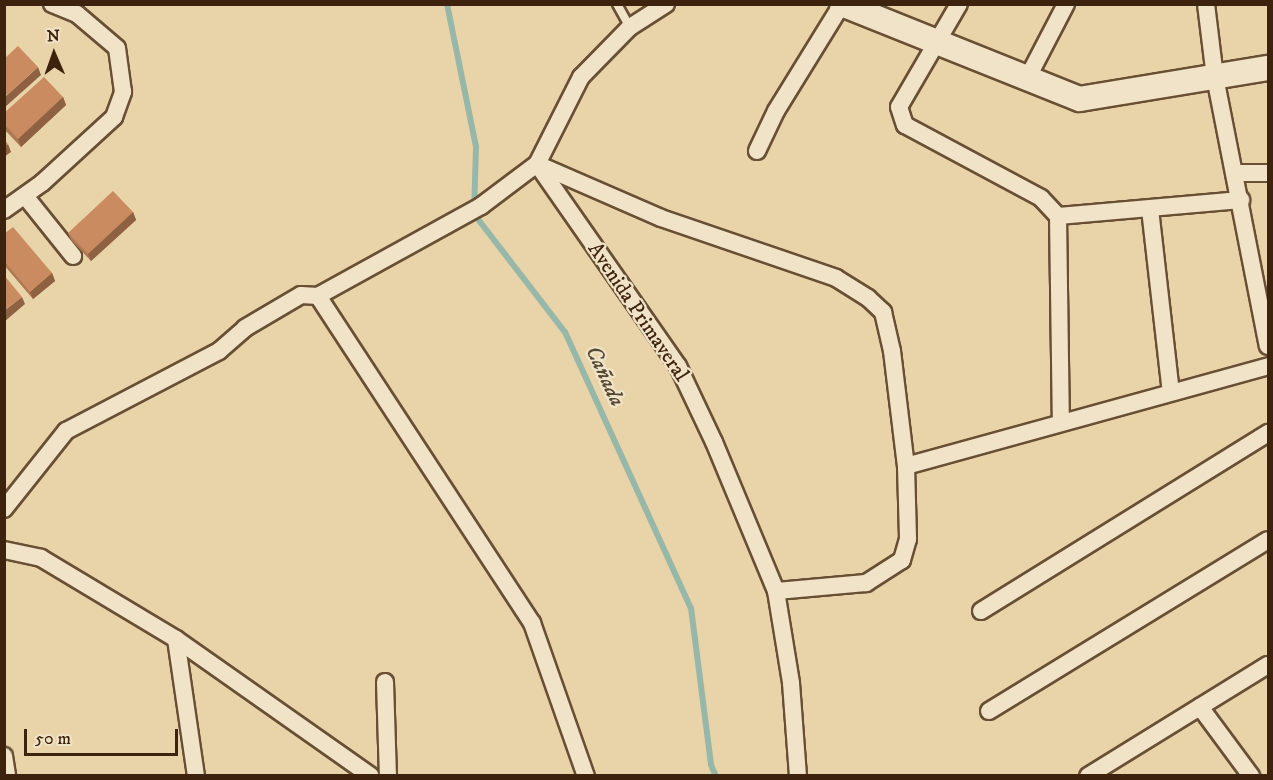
<!DOCTYPE html>
<meta charset="utf-8">
<style>
body{margin:0}
#map{position:relative;width:1273px;height:780px;overflow:hidden;background:#e9d4a9;font-family:"IM FELL DW Pica",serif}
div>[style]{position:absolute}
.stream>*{height:6px;margin:-3px;padding:0 3px;transform-origin:3px;border-radius:3px;background:#97b8a9}
.roads{filter:drop-shadow(2px 0 #684f34) drop-shadow(-2px 0 #684f34) drop-shadow(0 2px #684f34) drop-shadow(0 -2px #684f34)}
.lane>*{height:8px;margin:-4px;padding:0 4px;transform-origin:4px;border-radius:4px;background:#f1e3c7}
.street>*{height:16px;margin:-8px;padding:0 8px;transform-origin:8px;border-radius:8px;background:#f1e3c7}
.secondary>*{height:24px;margin:-12px;padding:0 12px;transform-origin:12px;border-radius:12px;background:#f1e3c7}
.wall>*{inset:0;background:#ad7852}
.shaded-wall>*{inset:0;background:#8d6142}
.building>*{inset:0;background:#c98b5f}
span{translate:-50% -50%;white-space:nowrap;text-align:center;line-height:1.15;-webkit-text-stroke:4.5px #f1e3c7;paint-order:stroke}
.street-label{font-size:21px;color:#3d230d}
.water-label{font-size:22px;color:#544834;font-style:italic}
.frame{position:absolute;inset:0;border:6px solid #3d230d;pointer-events:none}
.north{position:absolute;left:24px;top:24px;width:60px;height:60px;-webkit-text-stroke:4px #f1e3c7;paint-order:stroke;rotate:358deg;font-size:16px;font-weight:700;line-height:24px;text-align:center;color:#3d230d}
.north::after{content:'';display:block;margin:auto;width:21px;height:27px;background:#3d230d;clip-path:polygon(50% 0,100% 100%,50% 72%,0 100%)}
.scale{position:absolute;left:24px;top:729px;width:154px;height:27px;box-sizing:border-box;border:3px solid #3d230d;border-top:0;padding-left:8px;font-size:18px;line-height:21px;white-space:nowrap;color:#3d230d;-webkit-text-stroke:4px #f1e3c7;paint-order:stroke}
</style>
<div id="map">
<div class="stream">
<div style="left:447px;top:4px;width:146px;rotate:78.5deg"></div>
<div style="left:476px;top:147px;width:67px;rotate:91.7deg"></div>
<div style="left:474px;top:214px;width:149px;rotate:52.4deg"></div>
<div style="left:565px;top:332px;width:303px;rotate:65.5deg"></div>
<div style="left:691px;top:608px;width:158px;rotate:82.7deg"></div>
<div style="left:711px;top:765px;width:12px;rotate:66deg"></div>
</div>
<div class="roads">
<div class="lane">
<div style="left:617px;top:4px;width:26px;rotate:61deg"></div>
</div>
<div class="street">
<div style="left:666px;top:4px;width:43px;rotate:147.4deg"></div>
<div style="left:630px;top:27px;width:70px;rotate:134.4deg"></div>
<div style="left:581px;top:77px;width:97px;rotate:116.8deg"></div>
<div style="left:537px;top:164px;width:246px;rotate:55.1deg"></div>
<div style="left:678px;top:366px;width:84px;rotate:64.7deg"></div>
<div style="left:714px;top:442px;width:161px;rotate:67.4deg"></div>
<div style="left:776px;top:591px;width:93px;rotate:80.7deg"></div>
<div style="left:791px;top:683px;width:93px;rotate:85.7deg"></div>
<div style="left:959px;top:4px;width:119px;rotate:120.2deg"></div>
<div style="left:899px;top:107px;width:19px;rotate:72deg"></div>
<div style="left:905px;top:125px;width:154px;rotate:28.2deg"></div>
<div style="left:1041px;top:198px;width:25px;rotate:47deg"></div>
<div style="left:1058px;top:216px;width:206px;rotate:89.2deg"></div>
<div style="left:1206px;top:4px;width:74px;rotate:83deg"></div>
<div style="left:1215px;top:77px;width:274px;rotate:78.9deg"></div>
<div style="left:1027px;top:79px;width:85px;rotate:-62.5deg"></div>
<div style="left:757px;top:151px;width:44px;rotate:-64.6deg"></div>
<div style="left:776px;top:111px;width:126px;rotate:-58.3deg"></div>
<div style="left:1234px;top:173px;width:34px"></div>
<div style="left:25px;top:196px;width:77px;rotate:51.3deg"></div>
<div style="left:1150px;top:209px;width:184px;rotate:83.5deg"></div>
<div style="left:4px;top:210px;width:47px;rotate:-35.4deg"></div>
<div style="left:42px;top:183px;width:98px;rotate:-42.5deg"></div>
<div style="left:114px;top:117px;width:27px;rotate:-70deg"></div>
<div style="left:123px;top:92px;width:44px;rotate:-97.8deg"></div>
<div style="left:117px;top:48px;width:52px;rotate:-139.6deg"></div>
<div style="left:77px;top:14px;width:27px;rotate:-158deg"></div>
<div style="left:1058px;top:216px;width:184px;rotate:-5deg"></div>
<div style="left:318px;top:296px;width:186px;rotate:-28.9deg"></div>
<div style="left:481px;top:206px;width:70px;rotate:-36.9deg"></div>
<div style="left:537px;top:164px;width:135px;rotate:23.5deg"></div>
<div style="left:661px;top:218px;width:185px;rotate:18.9deg"></div>
<div style="left:836px;top:278px;width:38px;rotate:32deg"></div>
<div style="left:868px;top:298px;width:21px;rotate:43deg"></div>
<div style="left:883px;top:312px;width:40px;rotate:77deg"></div>
<div style="left:892px;top:351px;width:116px;rotate:83.1deg"></div>
<div style="left:906px;top:466px;width:73px;rotate:88.4deg"></div>
<div style="left:908px;top:539px;width:22px;rotate:106deg"></div>
<div style="left:902px;top:560px;width:43px;rotate:147.4deg"></div>
<div style="left:866px;top:583px;width:90px;rotate:174.9deg"></div>
<div style="left:906px;top:466px;width:376px;rotate:-15.4deg"></div>
<div style="left:4px;top:509px;width:100px;rotate:-51.5deg"></div>
<div style="left:66px;top:431px;width:173px;rotate:-27.6deg"></div>
<div style="left:219px;top:351px;width:35px;rotate:-41deg"></div>
<div style="left:245px;top:328px;width:65px;rotate:-30.5deg"></div>
<div style="left:301px;top:295px;width:17px;rotate:3deg"></div>
<div style="left:318px;top:296px;width:391px;rotate:56.8deg"></div>
<div style="left:532px;top:623px;width:162px;rotate:70.6deg"></div>
<div style="left:4px;top:550px;width:38px;rotate:12deg"></div>
<div style="left:41px;top:558px;width:157px;rotate:31deg"></div>
<div style="left:176px;top:639px;width:238px;rotate:35.1deg"></div>
<div style="left:981px;top:611px;width:338px;rotate:-31.8deg"></div>
<div style="left:176px;top:639px;width:138px;rotate:81.7deg"></div>
<div style="left:385px;top:682px;width:94px;rotate:88.2deg"></div>
<div style="left:1200px;top:707px;width:86px;rotate:53.5deg"></div>
<div style="left:989px;top:711px;width:327px;rotate:-31.5deg"></div>
<div style="left:4px;top:756px;width:20px;rotate:81deg"></div>
<div style="left:1088px;top:776px;width:211px;rotate:-31.7deg"></div>
</div>
<div class="secondary">
<div style="left:842px;top:4px;width:256px;rotate:21.8deg"></div>
<div style="left:1080px;top:99px;width:191px;rotate:-9.4deg"></div>
</div>
</div>
<div class="wall">
<div style="clip-path:polygon(63px 97px,66px 105px,21px 147px,4px 129px,4px 113px)"></div>
<div style="clip-path:polygon(133px 212px,136px 220px,91px 261px,71px 240px,68px 233px)"></div>
<div style="clip-path:polygon(4px 234px,52px 273px,55px 281px,33px 299px,4px 265px)"></div>
</div>
<div class="shaded-wall">
<div style="clip-path:polygon(38px 67px,41px 75px,4px 108px,4px 98px)"></div>
<div style="clip-path:polygon(63px 97px,66px 105px,21px 147px,18px 139px)"></div>
<div style="clip-path:polygon(8px 144px,11px 152px,4px 157px,4px 147px)"></div>
<div style="clip-path:polygon(133px 212px,136px 220px,91px 261px,88px 254px)"></div>
<div style="clip-path:polygon(52px 273px,55px 281px,33px 299px,30px 292px)"></div>
<div style="clip-path:polygon(22px 297px,25px 304px,4px 322px,4px 311px)"></div>
</div>
<div class="building">
<div style="clip-path:polygon(18px 46px,38px 67px,4px 98px,4px 59px)"></div>
<div style="clip-path:polygon(44px 77px,63px 97px,18px 139px,4px 124px,4px 113px)"></div>
<div style="clip-path:polygon(4px 139px,8px 144px,4px 147px)"></div>
<div style="clip-path:polygon(113px 191px,133px 212px,88px 254px,68px 233px)"></div>
<div style="clip-path:polygon(13px 227px,52px 273px,30px 292px,4px 261px,4px 234px)"></div>
<div style="clip-path:polygon(4px 275px,22px 297px,4px 311px)"></div>
</div>
<div class="street-label">
<span style="left:638px;top:312px;rotate:56deg">Avenida Primaveral</span>
</div>
<div class="water-label">
<span style="left:605px;top:376px;rotate:65deg">Cañada</span>
</div>
<div class="frame"></div>
<div class="north">N</div>
<div class="scale">50 m</div>
</div>
